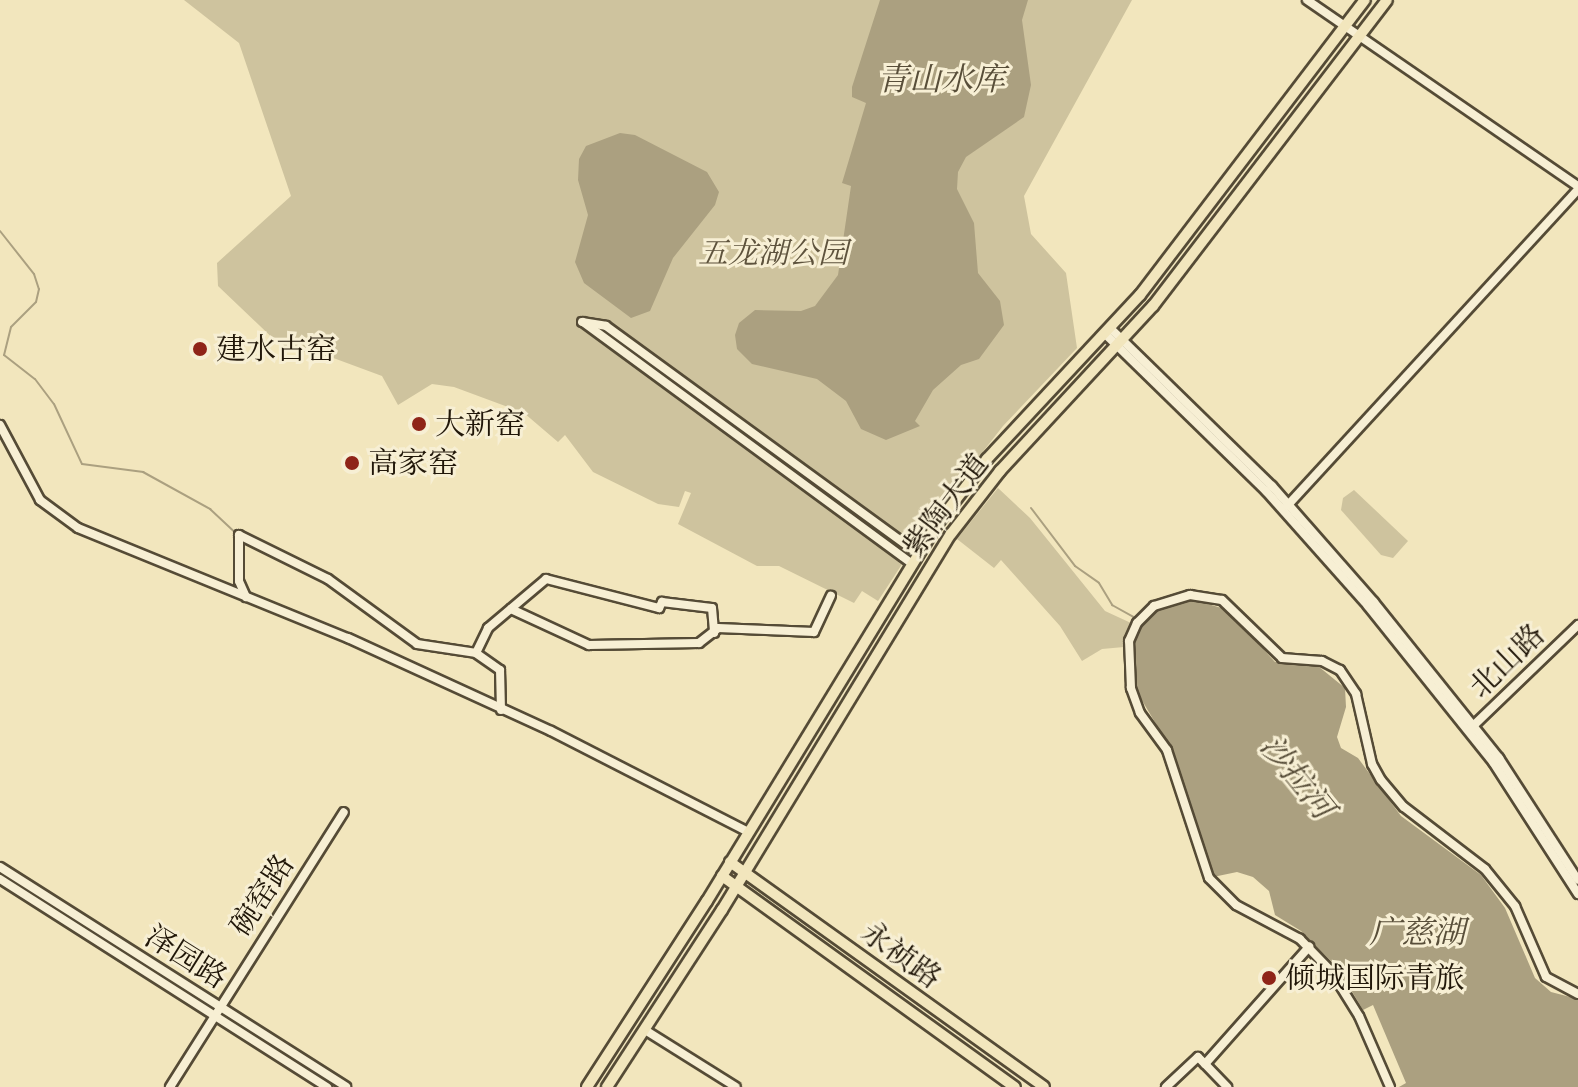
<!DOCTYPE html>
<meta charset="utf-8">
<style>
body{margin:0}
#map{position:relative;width:1578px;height:1087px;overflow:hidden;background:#f2e6bd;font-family:"EB Garamond","Noto Serif SC",serif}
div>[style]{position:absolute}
.green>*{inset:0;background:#cec39e}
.water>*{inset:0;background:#aba080}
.stream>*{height:2px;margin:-1px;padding:0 1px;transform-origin:1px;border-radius:1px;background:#aba080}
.roads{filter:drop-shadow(2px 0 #554b36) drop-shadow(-2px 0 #554b36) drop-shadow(0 2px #554b36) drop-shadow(0 -2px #554b36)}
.minor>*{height:8px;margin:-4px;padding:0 4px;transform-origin:4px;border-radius:4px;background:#f7efd4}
.major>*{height:10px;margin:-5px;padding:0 5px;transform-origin:5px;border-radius:5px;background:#f2e6bd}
.dots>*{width:22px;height:22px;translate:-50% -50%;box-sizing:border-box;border:4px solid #f7efd4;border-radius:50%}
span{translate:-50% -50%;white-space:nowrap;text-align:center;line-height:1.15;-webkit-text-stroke:6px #f7efd4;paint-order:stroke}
.park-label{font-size:30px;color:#5e533d;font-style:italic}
.poi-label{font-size:30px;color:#211709}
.left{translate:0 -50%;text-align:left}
.street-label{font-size:30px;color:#211709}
.water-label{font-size:32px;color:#584e39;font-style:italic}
</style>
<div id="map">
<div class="green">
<div style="clip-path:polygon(184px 0,1132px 0,1024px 196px,1031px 234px,1066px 273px,1077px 348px,1003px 426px,938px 509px,878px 601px,862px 591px,854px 603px,779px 566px,757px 566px,678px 524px,691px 493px,685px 491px,679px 507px,658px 504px,593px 472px,565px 435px,558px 442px,524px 413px,454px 387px,432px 384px,398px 405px,382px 376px,328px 356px,283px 348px,218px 286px,217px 263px,291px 196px,239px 43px)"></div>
<div style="clip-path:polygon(998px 488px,1030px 518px,1105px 611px,1131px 623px,1124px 647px,1102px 649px,1082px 661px,1060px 626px,1001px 560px,994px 568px,957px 539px)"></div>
<div style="clip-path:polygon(1354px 490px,1408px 541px,1393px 558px,1381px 555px,1341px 510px,1343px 498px)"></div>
</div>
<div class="water">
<div style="clip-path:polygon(880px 0,1028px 0,1022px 20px,1031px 85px,1024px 117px,966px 157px,958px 172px,957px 189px,974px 223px,978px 273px,1000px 301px,1004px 325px,979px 359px,961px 365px,933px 390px,915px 421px,920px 426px,886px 440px,861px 429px,846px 401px,817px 379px,752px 364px,737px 349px,735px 335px,739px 323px,755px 310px,801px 311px,815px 306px,838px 275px,851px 186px,842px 183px,866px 103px,852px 97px,852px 87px)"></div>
<div style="clip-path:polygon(620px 133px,635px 135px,707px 172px,719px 192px,715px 205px,673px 258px,650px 311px,631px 318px,584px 283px,575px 262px,588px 215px,578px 180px,579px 159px,586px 146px)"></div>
<div style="clip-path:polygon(1185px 597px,1228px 610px,1275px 662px,1318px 666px,1345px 688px,1346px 707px,1337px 737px,1341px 748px,1358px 758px,1401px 816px,1481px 875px,1505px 908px,1535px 978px,1551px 992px,1578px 999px,1578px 1087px,1399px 1087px,1406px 1083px,1373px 1005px,1363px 1010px,1338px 968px,1301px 931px,1275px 915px,1269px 891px,1253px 877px,1237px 872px,1213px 877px,1175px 756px,1134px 687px,1131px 643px,1146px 614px)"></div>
</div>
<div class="stream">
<div style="left:0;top:231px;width:55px;rotate:51.7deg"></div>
<div style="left:34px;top:274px;width:16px;rotate:72deg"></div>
<div style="left:39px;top:289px;width:13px;rotate:103deg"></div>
<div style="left:36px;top:302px;width:35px;rotate:135deg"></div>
<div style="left:11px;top:327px;width:29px;rotate:104deg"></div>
<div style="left:4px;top:355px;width:39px;rotate:38deg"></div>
<div style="left:35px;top:379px;width:31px;rotate:53deg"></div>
<div style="left:54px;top:404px;width:66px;rotate:65deg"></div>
<div style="left:82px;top:464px;width:62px;rotate:7.5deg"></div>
<div style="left:143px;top:472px;width:77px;rotate:28.9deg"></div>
<div style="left:210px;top:509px;width:34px;rotate:43deg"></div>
<div style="left:1031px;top:508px;width:73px;rotate:52.8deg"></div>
<div style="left:1075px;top:566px;width:29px;rotate:35deg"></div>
<div style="left:1099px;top:583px;width:26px;rotate:59deg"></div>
<div style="left:1112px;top:605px;width:26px;rotate:29deg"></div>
</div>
<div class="roads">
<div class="minor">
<div style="left:1307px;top:0;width:329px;rotate:34.5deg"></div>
<div style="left:582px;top:322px;width:24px;rotate:9deg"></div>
<div style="left:606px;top:326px;width:385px;rotate:36.1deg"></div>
<div style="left:583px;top:322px;width:406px;rotate:36.3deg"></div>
<div style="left:1110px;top:328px;width:226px;rotate:44.3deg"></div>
<div style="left:1272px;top:486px;width:154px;rotate:48.7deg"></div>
<div style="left:1374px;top:602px;width:200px;rotate:51.3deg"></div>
<div style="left:1499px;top:758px;width:145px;rotate:57.1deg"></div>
<div style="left:1105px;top:334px;width:225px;rotate:44.3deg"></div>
<div style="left:1266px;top:491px;width:154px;rotate:48.4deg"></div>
<div style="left:1368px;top:606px;width:200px;rotate:51.3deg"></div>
<div style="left:1493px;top:762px;width:157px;rotate:57.2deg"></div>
<div style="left:0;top:425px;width:85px;rotate:61.9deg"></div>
<div style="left:40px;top:500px;width:47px;rotate:36.4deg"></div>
<div style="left:78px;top:528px;width:292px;rotate:22.2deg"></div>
<div style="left:348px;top:638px;width:223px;rotate:24.6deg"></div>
<div style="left:551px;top:731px;width:221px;rotate:27.1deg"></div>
<div style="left:1287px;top:506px;width:430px;rotate:-47.4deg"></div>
<div style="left:246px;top:597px;width:17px;rotate:-114deg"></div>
<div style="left:239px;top:581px;width:46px;rotate:-90deg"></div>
<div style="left:239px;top:535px;width:99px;rotate:26.3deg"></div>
<div style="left:328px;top:579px;width:110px;rotate:36.1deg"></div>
<div style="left:417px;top:644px;width:60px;rotate:8.7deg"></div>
<div style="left:511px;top:609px;width:86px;rotate:24.8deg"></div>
<div style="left:589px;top:645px;width:110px;rotate:-1deg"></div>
<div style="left:699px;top:643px;width:24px;rotate:-38deg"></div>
<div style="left:718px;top:628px;width:96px;rotate:2.4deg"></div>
<div style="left:814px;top:632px;width:40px;rotate:-65deg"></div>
<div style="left:501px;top:710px;width:40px;rotate:-91.4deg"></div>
<div style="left:500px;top:670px;width:29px;rotate:-145deg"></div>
<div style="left:476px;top:653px;width:28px;rotate:-64deg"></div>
<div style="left:488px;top:628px;width:76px;rotate:-40.2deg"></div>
<div style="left:546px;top:579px;width:117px;rotate:14.4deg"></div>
<div style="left:659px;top:608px;width:7px;rotate:-63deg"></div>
<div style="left:662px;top:602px;width:50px;rotate:6.8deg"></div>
<div style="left:712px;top:608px;width:25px;rotate:85deg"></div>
<div style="left:1472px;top:727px;width:147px;rotate:-43.9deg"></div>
<div style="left:0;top:867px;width:410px;rotate:32.4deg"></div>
<div style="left:0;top:879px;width:388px;rotate:32.5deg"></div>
<div style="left:645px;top:1030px;width:107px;rotate:32.1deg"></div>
<div style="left:1205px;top:1064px;width:32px;rotate:46deg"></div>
<div style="left:170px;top:1087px;width:325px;rotate:-57.7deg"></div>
<div style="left:1166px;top:1087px;width:44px;rotate:-43.2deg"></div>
<div style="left:1198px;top:1057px;width:10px;rotate:45deg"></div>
<div style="left:1205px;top:1064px;width:157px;rotate:-48.4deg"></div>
<div style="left:1390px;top:1087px;width:77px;rotate:-113.6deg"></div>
<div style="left:1359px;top:1016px;width:53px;rotate:-121.9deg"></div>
<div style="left:1331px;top:971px;width:45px;rotate:-134.1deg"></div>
<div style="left:1300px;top:939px;width:72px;rotate:-152deg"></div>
<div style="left:1236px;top:905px;width:38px;rotate:-135deg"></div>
<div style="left:1209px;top:878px;width:135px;rotate:-108.2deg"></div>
<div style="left:1167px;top:750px;width:46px;rotate:-126.1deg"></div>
<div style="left:1140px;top:713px;width:27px;rotate:-110deg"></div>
<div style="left:1131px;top:688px;width:47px;rotate:-92.4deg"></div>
<div style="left:1129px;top:641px;width:20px;rotate:-66deg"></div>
<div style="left:1137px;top:623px;width:24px;rotate:-45deg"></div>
<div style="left:1154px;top:606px;width:38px;rotate:-17deg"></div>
<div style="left:1190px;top:595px;width:32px;rotate:9deg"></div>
<div style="left:1222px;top:600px;width:83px;rotate:44deg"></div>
<div style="left:1282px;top:658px;width:40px;rotate:4.3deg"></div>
<div style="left:1322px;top:661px;width:20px;rotate:27deg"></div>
<div style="left:1340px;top:670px;width:29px;rotate:56deg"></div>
<div style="left:1356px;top:694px;width:72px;rotate:77.1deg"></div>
<div style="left:1372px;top:764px;width:18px;rotate:61deg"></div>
<div style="left:1381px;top:780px;width:35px;rotate:50deg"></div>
<div style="left:1404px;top:807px;width:102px;rotate:37.4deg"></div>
<div style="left:1485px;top:869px;width:48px;rotate:51deg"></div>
<div style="left:1515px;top:906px;width:77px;rotate:66.4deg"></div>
<div style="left:1546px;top:977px;width:36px;rotate:28deg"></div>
</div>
<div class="major">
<div style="left:730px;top:862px;width:386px;rotate:35.6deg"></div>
<div style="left:722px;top:876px;width:361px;rotate:35.8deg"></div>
<div style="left:587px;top:1087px;width:221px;rotate:-57.2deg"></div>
<div style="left:707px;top:901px;width:442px;rotate:-58.6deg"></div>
<div style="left:937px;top:524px;width:82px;rotate:-52.4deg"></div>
<div style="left:987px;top:459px;width:224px;rotate:-47deg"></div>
<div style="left:1140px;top:295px;width:371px;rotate:-52.7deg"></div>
<div style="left:607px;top:1087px;width:211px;rotate:-57deg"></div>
<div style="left:722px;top:910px;width:440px;rotate:-58.7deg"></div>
<div style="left:951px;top:534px;width:80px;rotate:-52.1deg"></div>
<div style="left:1000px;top:471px;width:225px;rotate:-47.2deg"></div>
<div style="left:1153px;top:306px;width:385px;rotate:-52.6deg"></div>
</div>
</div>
<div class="dots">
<div style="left:200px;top:349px;background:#8f2418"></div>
<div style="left:419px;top:424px;background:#8f2418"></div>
<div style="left:352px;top:463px;background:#8f2418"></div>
<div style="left:1269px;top:978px;background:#8f2418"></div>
</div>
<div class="park-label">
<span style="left:773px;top:253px">五龙湖公园</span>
</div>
<div class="poi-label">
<span class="left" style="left:216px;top:349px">建水古窑</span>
<span class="left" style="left:435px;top:424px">大新窑</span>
<span class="left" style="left:368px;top:463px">高家窑</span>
<span class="left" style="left:1285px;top:978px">倾城国际青旅</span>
</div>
<div class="street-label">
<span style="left:946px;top:505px;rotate:-53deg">紫陶大道</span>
<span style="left:1507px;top:661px;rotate:-44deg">北山路</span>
<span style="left:262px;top:895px;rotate:-57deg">碗窑路</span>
<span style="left:901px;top:955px;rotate:36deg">永祯路</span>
<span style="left:186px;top:957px;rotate:32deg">泽园路</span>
</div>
<div class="water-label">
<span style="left:941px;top:79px">青山水库</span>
<span style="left:1297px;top:777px;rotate:51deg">沙拉河</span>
<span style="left:1417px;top:932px">广慈湖</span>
</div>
</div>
